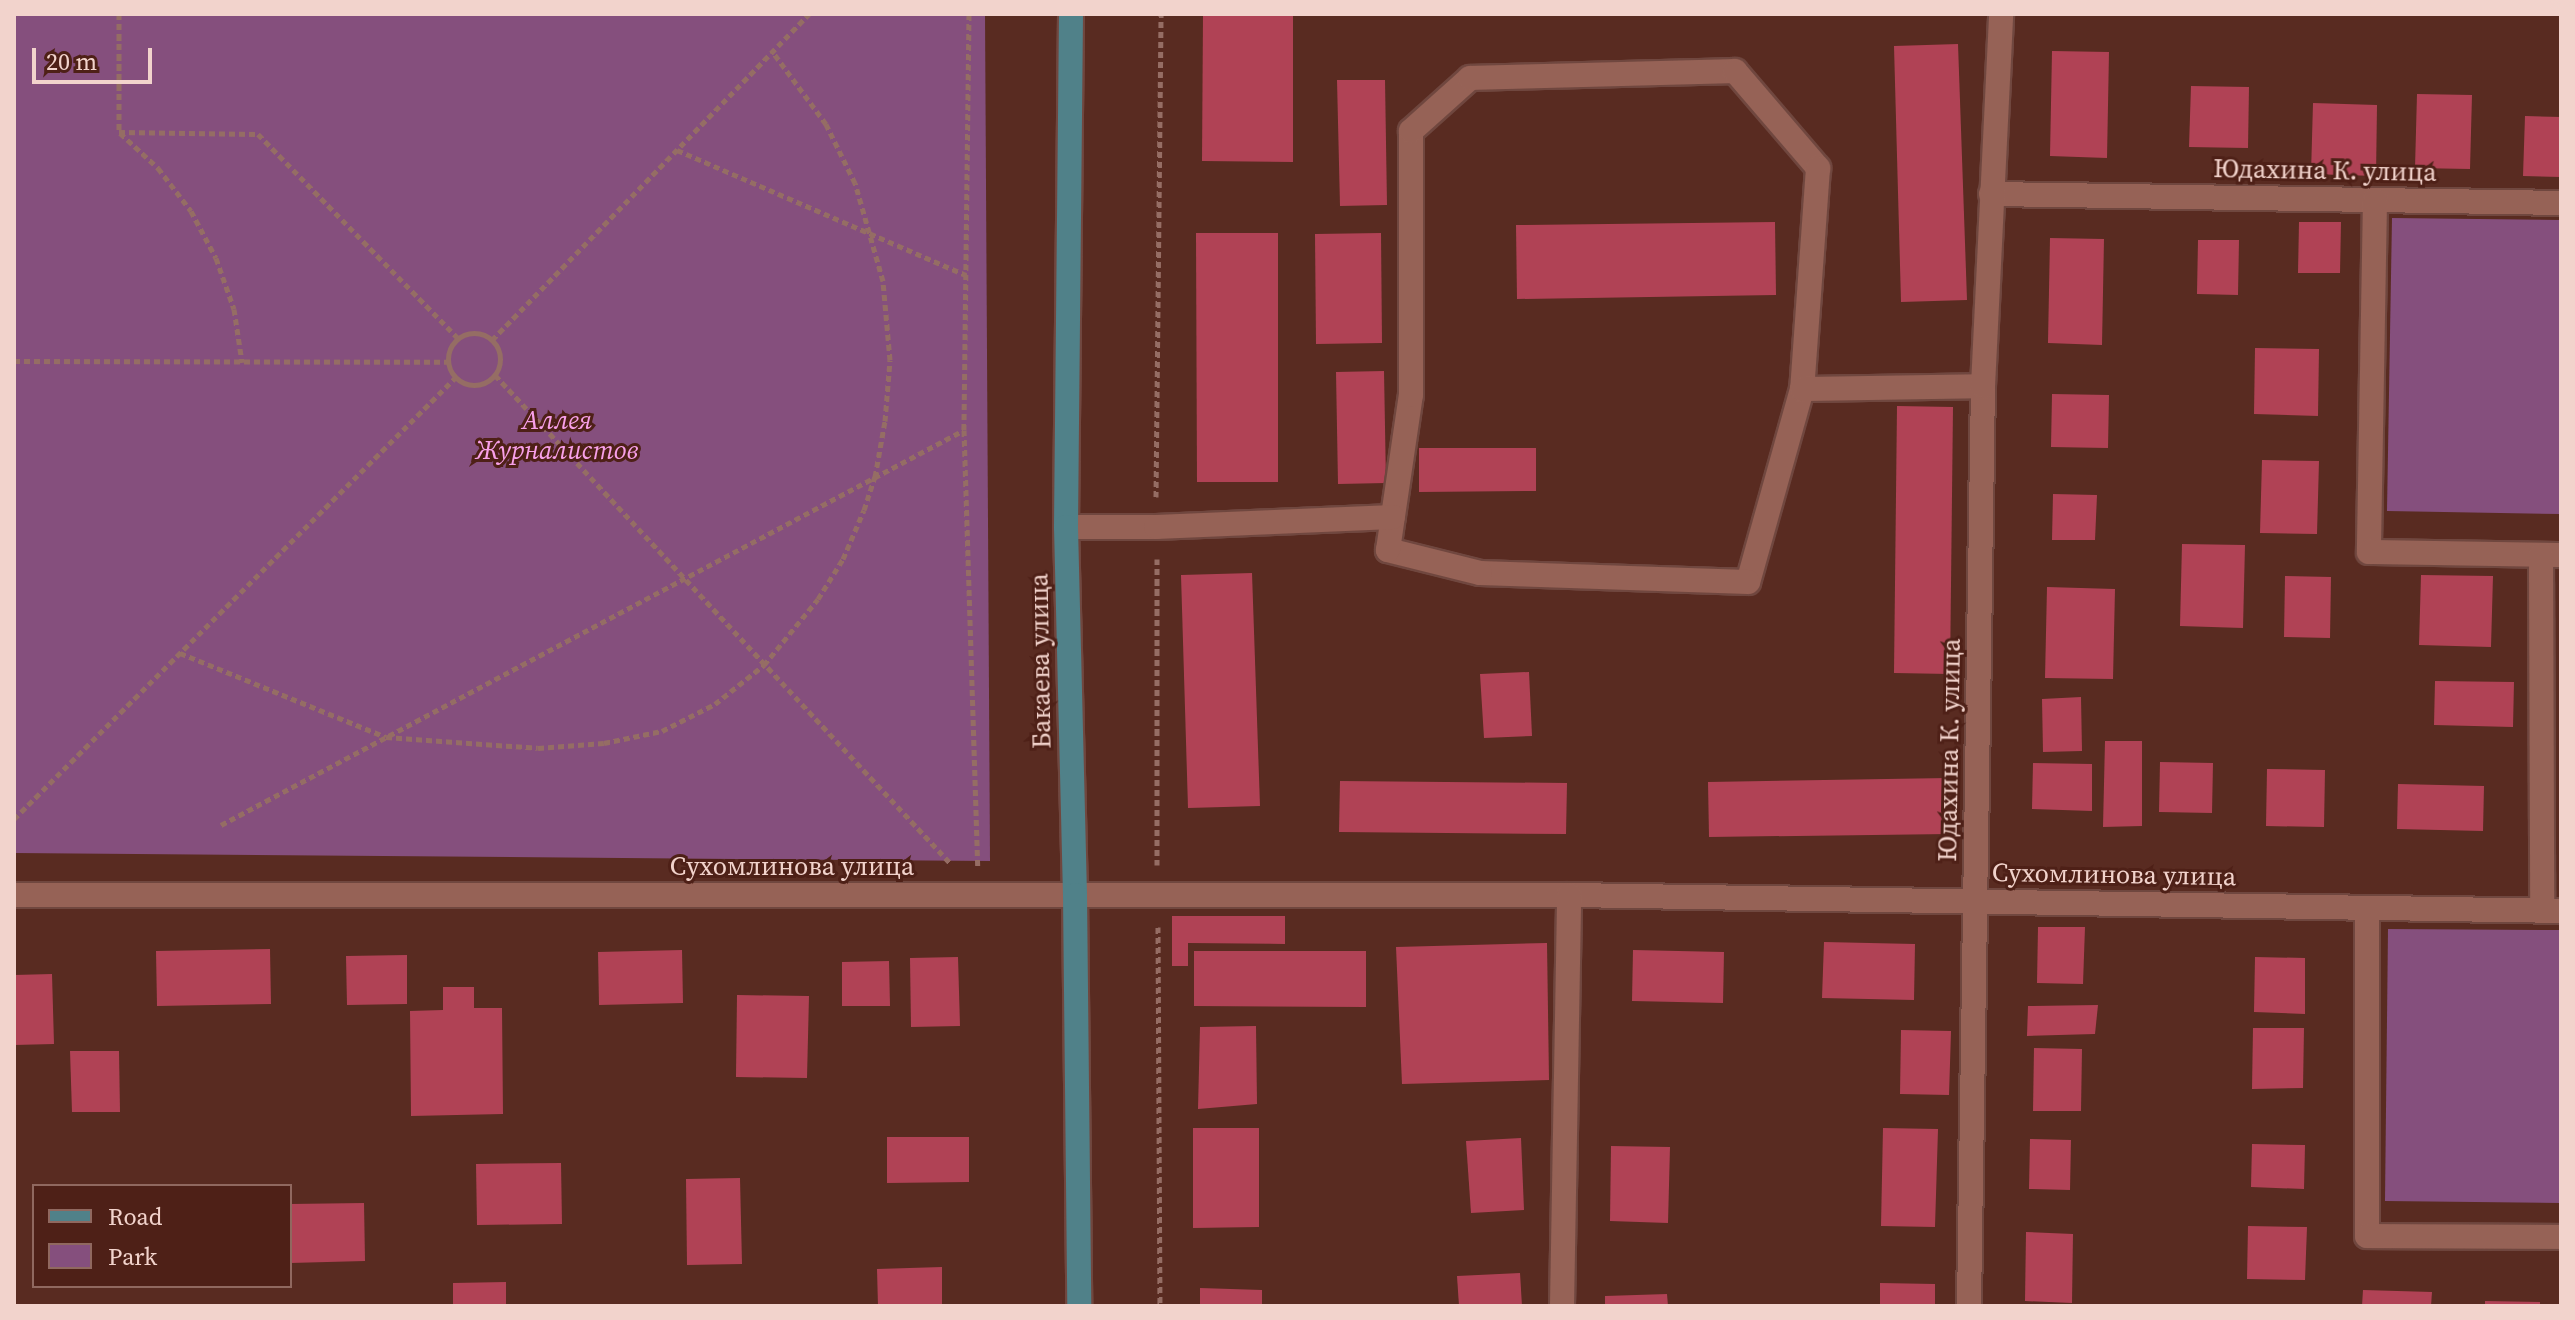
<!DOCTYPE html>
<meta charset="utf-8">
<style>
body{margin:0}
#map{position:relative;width:2575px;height:1320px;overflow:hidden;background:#592b21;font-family:"Source Serif 4",serif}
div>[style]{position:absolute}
.green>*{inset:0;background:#854f7d}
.building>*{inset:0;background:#b04255}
.path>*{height:5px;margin-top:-2.5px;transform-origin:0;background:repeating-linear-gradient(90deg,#956d64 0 6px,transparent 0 10px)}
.path>.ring{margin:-2.5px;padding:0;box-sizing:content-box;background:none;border:5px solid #956d64;border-radius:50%}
.roads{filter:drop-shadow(2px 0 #70473f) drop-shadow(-2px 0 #70473f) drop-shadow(0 2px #70473f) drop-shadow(0 -2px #70473f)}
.minor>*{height:24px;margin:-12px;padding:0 12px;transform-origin:12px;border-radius:12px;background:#966256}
.major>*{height:24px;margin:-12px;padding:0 12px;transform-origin:12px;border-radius:12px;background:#508189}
span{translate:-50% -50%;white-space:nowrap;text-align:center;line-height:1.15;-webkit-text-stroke:6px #4e2017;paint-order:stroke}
.street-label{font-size:26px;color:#f2d3cc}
.park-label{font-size:26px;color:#f8a0e9;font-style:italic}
.frame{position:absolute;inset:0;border:16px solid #f2d3cc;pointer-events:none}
.legend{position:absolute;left:32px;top:1184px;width:260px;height:104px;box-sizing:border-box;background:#4e2017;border:2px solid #90685f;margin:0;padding:10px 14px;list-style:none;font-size:24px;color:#f2d3cc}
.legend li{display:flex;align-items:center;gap:16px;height:40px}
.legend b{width:40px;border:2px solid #90685f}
.scale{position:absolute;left:32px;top:48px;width:120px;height:36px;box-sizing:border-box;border:4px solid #f2d3cc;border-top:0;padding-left:10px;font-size:24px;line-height:28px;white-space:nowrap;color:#f2d3cc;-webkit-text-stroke:6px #4e2017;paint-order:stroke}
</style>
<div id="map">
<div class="green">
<div style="clip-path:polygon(14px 14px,985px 14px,990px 861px,14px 853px)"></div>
<div style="clip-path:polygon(2392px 218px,2561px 220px,2561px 514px,2387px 511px)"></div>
<div style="clip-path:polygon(2388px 929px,2561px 930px,2561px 1203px,2385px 1201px)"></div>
</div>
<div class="building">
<div style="clip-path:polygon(1203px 14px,1293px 14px,1293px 162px,1202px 161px)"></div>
<div style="clip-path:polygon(1958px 44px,1967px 300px,1901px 302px,1894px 46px)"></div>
<div style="clip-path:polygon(2052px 51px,2109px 52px,2107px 158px,2050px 156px)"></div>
<div style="clip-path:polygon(1337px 80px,1385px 80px,1387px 205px,1340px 206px)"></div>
<div style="clip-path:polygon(2191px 86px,2249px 87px,2248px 148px,2189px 147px)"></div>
<div style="clip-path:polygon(2417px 94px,2472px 95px,2470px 169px,2415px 168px)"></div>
<div style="clip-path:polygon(2313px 103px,2377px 105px,2376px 176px,2311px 174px)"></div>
<div style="clip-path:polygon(2525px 116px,2561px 117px,2561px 177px,2523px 176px)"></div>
<div style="clip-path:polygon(1775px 222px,1776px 295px,1517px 299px,1516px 225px)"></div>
<div style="clip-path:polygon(2299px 222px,2341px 222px,2340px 273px,2298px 273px)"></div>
<div style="clip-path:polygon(1196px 233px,1278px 233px,1278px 482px,1197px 482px)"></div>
<div style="clip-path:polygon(1381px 233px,1382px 343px,1316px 344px,1315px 234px)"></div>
<div style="clip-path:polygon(2050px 238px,2104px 239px,2102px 345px,2048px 343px)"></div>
<div style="clip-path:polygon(2198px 240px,2239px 240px,2238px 295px,2197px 294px)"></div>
<div style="clip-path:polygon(2255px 348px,2319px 349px,2318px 416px,2254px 414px)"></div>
<div style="clip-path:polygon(1384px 371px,1386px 483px,1338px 484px,1336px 372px)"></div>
<div style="clip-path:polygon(2052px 394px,2109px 395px,2108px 448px,2051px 447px)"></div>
<div style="clip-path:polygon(1897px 406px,1953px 407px,1950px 674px,1894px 673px)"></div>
<div style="clip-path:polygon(1419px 448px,1536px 448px,1536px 491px,1419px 492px)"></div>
<div style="clip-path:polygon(2262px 460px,2319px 461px,2317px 534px,2260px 533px)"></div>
<div style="clip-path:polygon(2053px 494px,2097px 495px,2095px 540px,2052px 540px)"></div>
<div style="clip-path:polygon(2182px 544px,2245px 545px,2243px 628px,2180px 626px)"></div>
<div style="clip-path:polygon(1252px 573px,1260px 806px,1188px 808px,1181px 575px)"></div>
<div style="clip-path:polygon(2421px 575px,2493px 576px,2491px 647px,2419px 645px)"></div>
<div style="clip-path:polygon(2285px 576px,2331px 577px,2330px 638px,2284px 637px)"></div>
<div style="clip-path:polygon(2047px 587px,2115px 589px,2113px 679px,2045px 678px)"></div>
<div style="clip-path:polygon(1529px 672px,1532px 736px,1484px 738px,1480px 674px)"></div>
<div style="clip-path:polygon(2435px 681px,2514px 682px,2513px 727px,2434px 725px)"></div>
<div style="clip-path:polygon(2081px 697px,2082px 751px,2043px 752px,2042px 699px)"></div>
<div style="clip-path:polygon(2105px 741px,2142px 741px,2142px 826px,2103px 827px)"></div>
<div style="clip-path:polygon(2160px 762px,2213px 763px,2212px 813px,2159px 812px)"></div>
<div style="clip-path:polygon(2033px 763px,2092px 764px,2092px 811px,2032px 809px)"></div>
<div style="clip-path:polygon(2267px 769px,2325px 770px,2324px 827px,2266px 826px)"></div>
<div style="clip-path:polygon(1948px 778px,1949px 834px,1709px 837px,1708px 782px)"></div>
<div style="clip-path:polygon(1340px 781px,1567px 783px,1566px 834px,1339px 832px)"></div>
<div style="clip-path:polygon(2398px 784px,2484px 786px,2483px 831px,2397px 829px)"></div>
<div style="clip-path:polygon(1172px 916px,1285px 916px,1285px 944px,1188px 943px,1188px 966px,1172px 966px)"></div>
<div style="clip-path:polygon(2038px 927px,2085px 927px,2083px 984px,2037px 983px)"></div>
<div style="clip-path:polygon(1824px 942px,1915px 944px,1914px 1000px,1822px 998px)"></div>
<div style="clip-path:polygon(1547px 943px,1549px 1080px,1402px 1084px,1396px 947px)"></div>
<div style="clip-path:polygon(270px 949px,271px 1004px,157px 1006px,156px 951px)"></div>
<div style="clip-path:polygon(682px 950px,683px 1003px,599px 1005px,598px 952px)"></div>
<div style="clip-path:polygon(1633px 950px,1724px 952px,1723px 1003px,1632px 1001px)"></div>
<div style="clip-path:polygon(1194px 951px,1366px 951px,1366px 1007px,1194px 1006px)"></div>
<div style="clip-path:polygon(407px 955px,407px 1004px,347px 1005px,346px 956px)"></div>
<div style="clip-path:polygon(958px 957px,960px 1026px,911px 1027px,910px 958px)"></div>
<div style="clip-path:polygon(2255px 957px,2305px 958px,2305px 1014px,2254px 1012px)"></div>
<div style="clip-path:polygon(889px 961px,890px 1006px,842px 1006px,842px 962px)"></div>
<div style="clip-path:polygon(52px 974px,54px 1044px,14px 1045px,14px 975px)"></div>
<div style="clip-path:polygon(443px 987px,474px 987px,474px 1008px,502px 1008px,503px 1114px,411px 1116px,410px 1011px,443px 1010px)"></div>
<div style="clip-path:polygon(737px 995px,809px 996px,807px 1078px,736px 1077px)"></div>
<div style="clip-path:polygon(2098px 1005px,2095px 1034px,2027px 1036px,2028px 1006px)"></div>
<div style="clip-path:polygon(1256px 1026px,1257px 1104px,1198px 1109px,1200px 1027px)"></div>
<div style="clip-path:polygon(2253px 1028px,2304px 1028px,2303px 1088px,2252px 1089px)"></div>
<div style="clip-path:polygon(1901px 1030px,1951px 1031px,1949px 1095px,1900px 1094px)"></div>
<div style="clip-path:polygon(2034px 1048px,2082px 1049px,2081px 1111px,2033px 1111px)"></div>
<div style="clip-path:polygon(70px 1051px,119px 1051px,120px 1112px,72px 1112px)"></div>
<div style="clip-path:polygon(1193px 1128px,1259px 1128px,1259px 1227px,1193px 1228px)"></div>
<div style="clip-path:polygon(1883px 1128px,1938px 1129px,1935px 1227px,1881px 1226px)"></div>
<div style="clip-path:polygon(887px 1137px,969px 1137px,969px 1182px,887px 1183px)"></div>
<div style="clip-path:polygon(1521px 1138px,1524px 1210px,1471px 1213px,1466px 1141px)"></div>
<div style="clip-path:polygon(2030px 1139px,2071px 1140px,2070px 1190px,2029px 1189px)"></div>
<div style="clip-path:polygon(2252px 1144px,2305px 1145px,2304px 1189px,2251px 1187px)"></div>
<div style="clip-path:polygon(1611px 1146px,1670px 1147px,1668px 1223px,1610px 1221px)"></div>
<div style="clip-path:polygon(561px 1163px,562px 1224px,477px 1225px,476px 1164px)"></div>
<div style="clip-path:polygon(740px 1178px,742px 1264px,687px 1265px,686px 1179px)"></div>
<div style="clip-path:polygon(364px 1203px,365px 1261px,290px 1263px,290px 1204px)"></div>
<div style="clip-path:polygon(2248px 1226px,2307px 1227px,2305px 1280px,2247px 1279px)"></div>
<div style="clip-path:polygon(2026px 1232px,2073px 1234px,2072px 1303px,2025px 1301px)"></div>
<div style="clip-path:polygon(942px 1267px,942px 1306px,878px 1306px,877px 1269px)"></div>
<div style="clip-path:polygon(1520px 1273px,1522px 1306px,1459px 1306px,1457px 1276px)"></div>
<div style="clip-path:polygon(506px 1282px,506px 1306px,453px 1306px,453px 1283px)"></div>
<div style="clip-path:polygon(1880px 1283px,1935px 1284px,1935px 1306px,1880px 1306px)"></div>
<div style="clip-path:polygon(1200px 1288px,1262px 1290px,1262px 1306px,1200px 1306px)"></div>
<div style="clip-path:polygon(2363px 1290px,2432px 1292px,2431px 1306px,2362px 1306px)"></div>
<div style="clip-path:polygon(1667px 1294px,1668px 1306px,1605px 1306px,1605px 1296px)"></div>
<div style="clip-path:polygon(2485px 1301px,2540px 1302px,2540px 1306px,2485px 1306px)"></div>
</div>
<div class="path">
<div style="left:119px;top:14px;width:118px;rotate:90deg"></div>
<div style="left:119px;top:132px;width:139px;rotate:0.8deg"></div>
<div style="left:258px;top:134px;width:286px;rotate:45.6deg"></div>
<div style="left:969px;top:14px;width:416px;rotate:90.7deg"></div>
<div style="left:964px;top:430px;width:436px;rotate:88.2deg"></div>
<div style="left:120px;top:133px;width:52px;rotate:42.6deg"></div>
<div style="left:158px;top:168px;width:54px;rotate:52.5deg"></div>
<div style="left:191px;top:211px;width:53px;rotate:62deg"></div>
<div style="left:216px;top:258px;width:54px;rotate:70.6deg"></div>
<div style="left:234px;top:309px;width:54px;rotate:81.4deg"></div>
<div style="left:677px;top:150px;width:315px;rotate:23.4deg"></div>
<div class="ring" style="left:448px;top:333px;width:47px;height:47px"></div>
<div style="left:492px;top:340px;width:455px;rotate:-45.8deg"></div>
<div style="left:14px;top:361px;width:433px;rotate:0.1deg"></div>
<div style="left:495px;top:375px;width:667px;rotate:47deg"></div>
<div style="left:1156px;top:497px;width:483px;rotate:-89.4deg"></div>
<div style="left:1157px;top:559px;width:306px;rotate:90deg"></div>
<div style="left:180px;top:653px;width:222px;rotate:22.2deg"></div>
<div style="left:386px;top:737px;width:152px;rotate:4.1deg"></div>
<div style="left:538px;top:748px;width:66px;rotate:-4.3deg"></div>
<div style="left:604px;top:743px;width:59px;rotate:-11.7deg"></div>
<div style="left:662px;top:731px;width:59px;rotate:-27deg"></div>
<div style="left:715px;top:704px;width:63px;rotate:-38.5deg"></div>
<div style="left:764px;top:665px;width:85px;rotate:-50.7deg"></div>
<div style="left:818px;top:599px;width:47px;rotate:-58deg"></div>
<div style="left:843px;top:559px;width:53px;rotate:-66.8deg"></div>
<div style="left:864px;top:510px;width:35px;rotate:-72deg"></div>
<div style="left:875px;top:477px;width:57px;rotate:-79.9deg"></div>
<div style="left:885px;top:421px;width:61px;rotate:-85.3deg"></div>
<div style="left:890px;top:360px;width:79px;rotate:-95.1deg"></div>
<div style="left:883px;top:281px;width:102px;rotate:-105.9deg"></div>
<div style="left:855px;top:183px;width:66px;rotate:-116.2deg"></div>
<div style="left:826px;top:124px;width:91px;rotate:-126.5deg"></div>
<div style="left:14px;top:819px;width:624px;rotate:-45deg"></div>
<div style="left:221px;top:825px;width:841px;rotate:-28deg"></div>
<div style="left:1158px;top:927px;width:379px;rotate:89.7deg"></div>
</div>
<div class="roads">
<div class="minor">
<div style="left:1991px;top:194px;width:570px;rotate:0.9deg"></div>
<div style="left:2375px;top:200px;width:352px;rotate:91deg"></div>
<div style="left:2369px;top:552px;width:192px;rotate:0.9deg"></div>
<div style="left:1802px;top:389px;width:200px;rotate:105.6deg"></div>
<div style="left:1748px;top:582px;width:268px;rotate:-178.1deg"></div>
<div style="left:1480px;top:573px;width:95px;rotate:-166deg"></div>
<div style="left:1388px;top:550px;width:157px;rotate:-81.6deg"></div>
<div style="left:1411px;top:395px;width:264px;rotate:-90deg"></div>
<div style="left:1411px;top:131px;width:79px;rotate:-41.9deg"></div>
<div style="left:1470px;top:78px;width:265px;rotate:-1.5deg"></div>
<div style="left:1735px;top:71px;width:128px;rotate:49.4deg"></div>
<div style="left:1818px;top:168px;width:222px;rotate:94.1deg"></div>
<div style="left:1802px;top:389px;width:181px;rotate:-0.9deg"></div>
<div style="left:1066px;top:527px;width:90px"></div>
<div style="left:1156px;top:527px;width:237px;rotate:-2.4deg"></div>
<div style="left:2541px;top:555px;width:355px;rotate:89.8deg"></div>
<div style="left:14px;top:895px;width:1555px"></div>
<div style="left:1569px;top:895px;width:992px;rotate:0.92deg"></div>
<div style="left:2367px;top:908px;width:328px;rotate:90deg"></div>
<div style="left:2367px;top:1236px;width:194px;rotate:0.3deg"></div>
<div style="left:1562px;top:1306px;width:411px;rotate:-89deg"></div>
<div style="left:1969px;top:1306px;width:920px;rotate:-89.13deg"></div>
<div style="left:1983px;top:386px;width:372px;rotate:-87.2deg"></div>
</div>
<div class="major">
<div style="left:1071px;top:14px;width:513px;rotate:90.56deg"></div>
<div style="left:1066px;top:527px;width:368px;rotate:88.6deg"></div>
<div style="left:1075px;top:895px;width:411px;rotate:89.4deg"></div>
</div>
</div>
<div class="street-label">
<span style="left:2325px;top:171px;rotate:1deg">Юдахина К. улица</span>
<span style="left:1041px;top:661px;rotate:-91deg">Бакаева улица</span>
<span style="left:1950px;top:750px;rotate:-89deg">Юдахина К. улица</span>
<span style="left:792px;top:867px">Сухомлинова улица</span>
<span style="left:2114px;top:875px;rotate:1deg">Сухомлинова улица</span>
</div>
<div class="park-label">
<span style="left:557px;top:436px">Аллея<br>Журналистов</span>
</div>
<div class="frame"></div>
<ul class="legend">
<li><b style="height:10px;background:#508189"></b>Road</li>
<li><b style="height:22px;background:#854f7d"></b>Park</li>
</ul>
<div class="scale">20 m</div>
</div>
